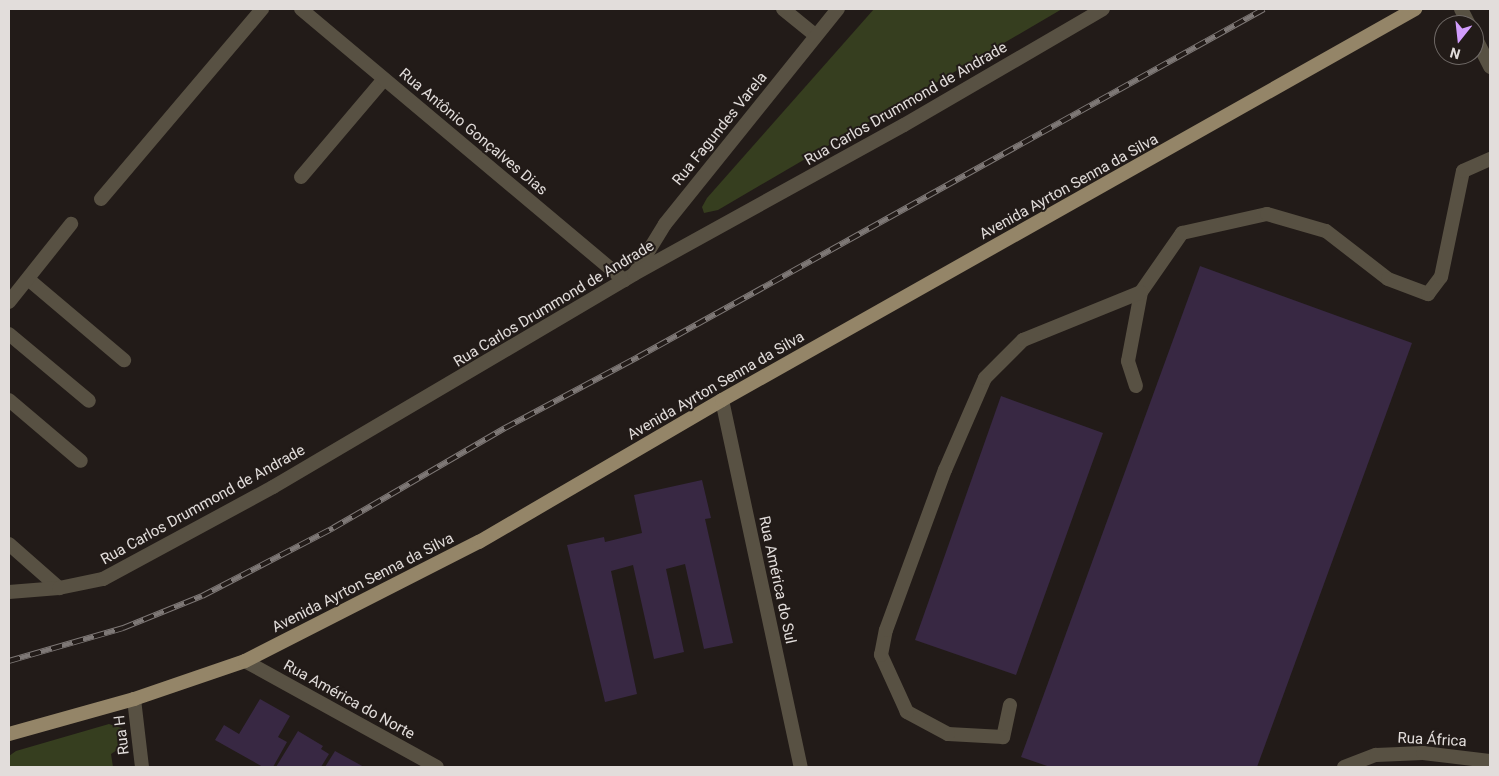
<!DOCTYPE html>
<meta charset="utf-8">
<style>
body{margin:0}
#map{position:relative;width:1499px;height:776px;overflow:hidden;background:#221b18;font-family:Roboto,sans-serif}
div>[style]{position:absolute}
.green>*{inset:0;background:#363e1f}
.building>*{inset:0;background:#382843}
.service>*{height:14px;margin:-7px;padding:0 7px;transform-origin:7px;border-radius:7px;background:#585143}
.minor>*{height:14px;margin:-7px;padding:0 7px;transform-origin:7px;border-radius:7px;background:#585143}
.tertiary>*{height:14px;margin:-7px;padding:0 7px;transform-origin:7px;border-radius:7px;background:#585143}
.primary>*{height:14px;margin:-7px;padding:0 7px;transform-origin:7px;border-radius:7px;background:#948568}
.rail>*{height:5.5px;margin-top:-2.75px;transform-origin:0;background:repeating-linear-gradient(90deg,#221b18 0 11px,#7e7876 0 22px);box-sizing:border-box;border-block:1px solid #7e7876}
span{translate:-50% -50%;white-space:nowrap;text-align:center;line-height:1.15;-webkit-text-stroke:4px #221b18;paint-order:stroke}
.street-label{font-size:15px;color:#e2dddb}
.frame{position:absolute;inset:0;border:10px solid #e2dddb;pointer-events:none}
.north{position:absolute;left:1434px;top:15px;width:50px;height:50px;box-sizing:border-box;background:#221b18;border:1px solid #6f6966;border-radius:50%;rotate:196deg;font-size:14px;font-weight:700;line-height:20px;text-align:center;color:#e2dddb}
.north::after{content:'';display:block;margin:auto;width:18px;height:22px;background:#d29dfd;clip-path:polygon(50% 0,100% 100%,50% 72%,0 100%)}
</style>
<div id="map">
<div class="green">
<div style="clip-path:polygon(874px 9px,1062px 9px,718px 210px,704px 213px,702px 207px,707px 198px)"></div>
<div style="clip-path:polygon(109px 724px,124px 729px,129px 742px,111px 754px,113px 767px,9px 767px,9px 756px,16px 751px)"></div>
</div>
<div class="building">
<div style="clip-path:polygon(1200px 266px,1412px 343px,1257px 767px,1050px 767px,1021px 757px)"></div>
<div style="clip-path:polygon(1001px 396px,1103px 433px,1016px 675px,915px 640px)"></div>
<div style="clip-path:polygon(702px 480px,711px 518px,705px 519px,733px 643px,704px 649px,685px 564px,666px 569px,684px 652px,654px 659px,633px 565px,611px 571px,637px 694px,605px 702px,567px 545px,604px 537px,605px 542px,642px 533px,634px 495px)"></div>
<div style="clip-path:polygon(260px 699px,290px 716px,278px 737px,287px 742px,273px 767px,263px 767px,215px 740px,224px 725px,239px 734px)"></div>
<div style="clip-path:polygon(298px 731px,323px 746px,321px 749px,329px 754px,321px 767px,276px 767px)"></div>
<div style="clip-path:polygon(335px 751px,364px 767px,325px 767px)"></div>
</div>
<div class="service">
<div style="left:301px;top:177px;width:128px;rotate:-49.7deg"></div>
<div style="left:1136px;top:386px;width:26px;rotate:-108deg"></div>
<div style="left:1128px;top:361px;width:70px;rotate:-79.3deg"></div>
<div style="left:1141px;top:292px;width:72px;rotate:-55.2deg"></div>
<div style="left:1182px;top:233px;width:87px;rotate:-12.6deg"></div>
<div style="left:1267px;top:214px;width:61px;rotate:16.1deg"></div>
<div style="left:1326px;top:231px;width:78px;rotate:37.7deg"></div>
<div style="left:1388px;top:279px;width:43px;rotate:20.6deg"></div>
<div style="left:1428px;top:294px;width:21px;rotate:-53deg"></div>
<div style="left:1441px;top:277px;width:108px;rotate:-78.3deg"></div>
<div style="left:1463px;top:171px;width:30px;rotate:-24deg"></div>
<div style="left:1010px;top:705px;width:33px;rotate:102deg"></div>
<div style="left:1003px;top:737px;width:55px;rotate:-176.9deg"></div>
<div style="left:948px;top:734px;width:47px;rotate:-151.8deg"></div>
<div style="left:907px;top:712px;width:63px;rotate:-114.5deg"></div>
<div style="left:881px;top:655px;width:25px;rotate:-79deg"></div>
<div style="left:886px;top:630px;width:171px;rotate:-69.8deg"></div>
<div style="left:945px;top:470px;width:100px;rotate:-66.5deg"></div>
<div style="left:985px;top:378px;width:54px;rotate:-45deg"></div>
<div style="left:1023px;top:340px;width:127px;rotate:-22.1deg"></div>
</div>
<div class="minor">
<div style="left:301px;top:9px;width:422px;rotate:40deg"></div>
<div style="left:783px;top:9px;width:41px;rotate:39.1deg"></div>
<div style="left:1461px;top:9px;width:18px;rotate:63deg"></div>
<div style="left:1474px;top:35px;width:36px;rotate:63deg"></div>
<div style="left:101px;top:199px;width:249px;rotate:-49.7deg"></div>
<div style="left:635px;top:273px;width:57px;rotate:-58.5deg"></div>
<div style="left:665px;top:224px;width:276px;rotate:-51.2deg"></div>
<div style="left:28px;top:279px;width:126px;rotate:40.2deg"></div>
<div style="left:9px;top:302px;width:100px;rotate:-51.5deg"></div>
<div style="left:9px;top:334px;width:104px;rotate:39.9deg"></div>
<div style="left:9px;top:400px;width:94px;rotate:40.3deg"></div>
<div style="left:722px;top:400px;width:375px;rotate:77.9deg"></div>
<div style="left:9px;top:544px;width:67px;rotate:41.3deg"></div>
<div style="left:9px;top:592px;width:50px;rotate:-4.6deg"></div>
<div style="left:59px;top:588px;width:45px;rotate:-11.6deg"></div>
<div style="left:103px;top:579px;width:193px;rotate:-28.4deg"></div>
<div style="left:273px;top:487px;width:419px;rotate:-30.5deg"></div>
<div style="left:634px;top:274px;width:308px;rotate:-28.9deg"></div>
<div style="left:904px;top:125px;width:230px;rotate:-30.2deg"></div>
<div style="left:245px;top:661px;width:219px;rotate:28.9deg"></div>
<div style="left:1344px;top:767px;width:34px;rotate:-21deg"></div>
<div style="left:1376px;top:755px;width:47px;rotate:-2.4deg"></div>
<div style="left:1423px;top:753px;width:67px;rotate:6.8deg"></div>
</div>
<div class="tertiary">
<div style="left:134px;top:699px;width:68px;rotate:83.3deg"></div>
</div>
<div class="primary">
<div style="left:9px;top:734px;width:130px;rotate:-15.6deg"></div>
<div style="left:134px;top:699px;width:117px;rotate:-18.9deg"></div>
<div style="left:245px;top:661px;width:263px;rotate:-27deg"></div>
<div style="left:479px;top:542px;width:281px;rotate:-30.3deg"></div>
<div style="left:722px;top:400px;width:796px;rotate:-29.43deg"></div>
</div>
<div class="rail">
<div style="left:9px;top:661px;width:119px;rotate:-16.1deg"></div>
<div style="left:123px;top:628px;width:85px;rotate:-22.1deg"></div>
<div style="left:202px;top:596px;width:148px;rotate:-27.4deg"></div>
<div style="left:333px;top:528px;width:199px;rotate:-30.2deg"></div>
<div style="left:505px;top:428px;width:151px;rotate:-28.1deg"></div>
<div style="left:638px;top:357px;width:716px;rotate:-29.07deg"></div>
</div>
<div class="street-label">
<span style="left:906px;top:104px;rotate:-30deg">Rua Carlos Drummond de Andrade</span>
<span style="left:720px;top:129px;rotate:-51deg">Rua Fagundes Varela</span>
<span style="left:473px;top:132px;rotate:40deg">Rua Antônio Gonçalves Dias</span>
<span style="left:1069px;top:187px;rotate:-29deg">Avenida Ayrton Senna da Silva</span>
<span style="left:554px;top:304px;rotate:-31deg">Rua Carlos Drummond de Andrade</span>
<span style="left:716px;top:386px;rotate:-30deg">Avenida Ayrton Senna da Silva</span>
<span style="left:203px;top:505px;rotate:-29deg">Rua Carlos Drummond de Andrade</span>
<span style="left:777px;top:580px;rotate:78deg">Rua América do Sul</span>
<span style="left:363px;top:583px;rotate:-27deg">Avenida Ayrton Senna da Silva</span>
<span style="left:349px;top:700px;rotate:29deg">Rua América do Norte</span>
<span style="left:122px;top:735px;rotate:-97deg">Rua H</span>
<span style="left:1432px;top:740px;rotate:3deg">Rua África</span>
</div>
<div class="frame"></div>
<div class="north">N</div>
</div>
